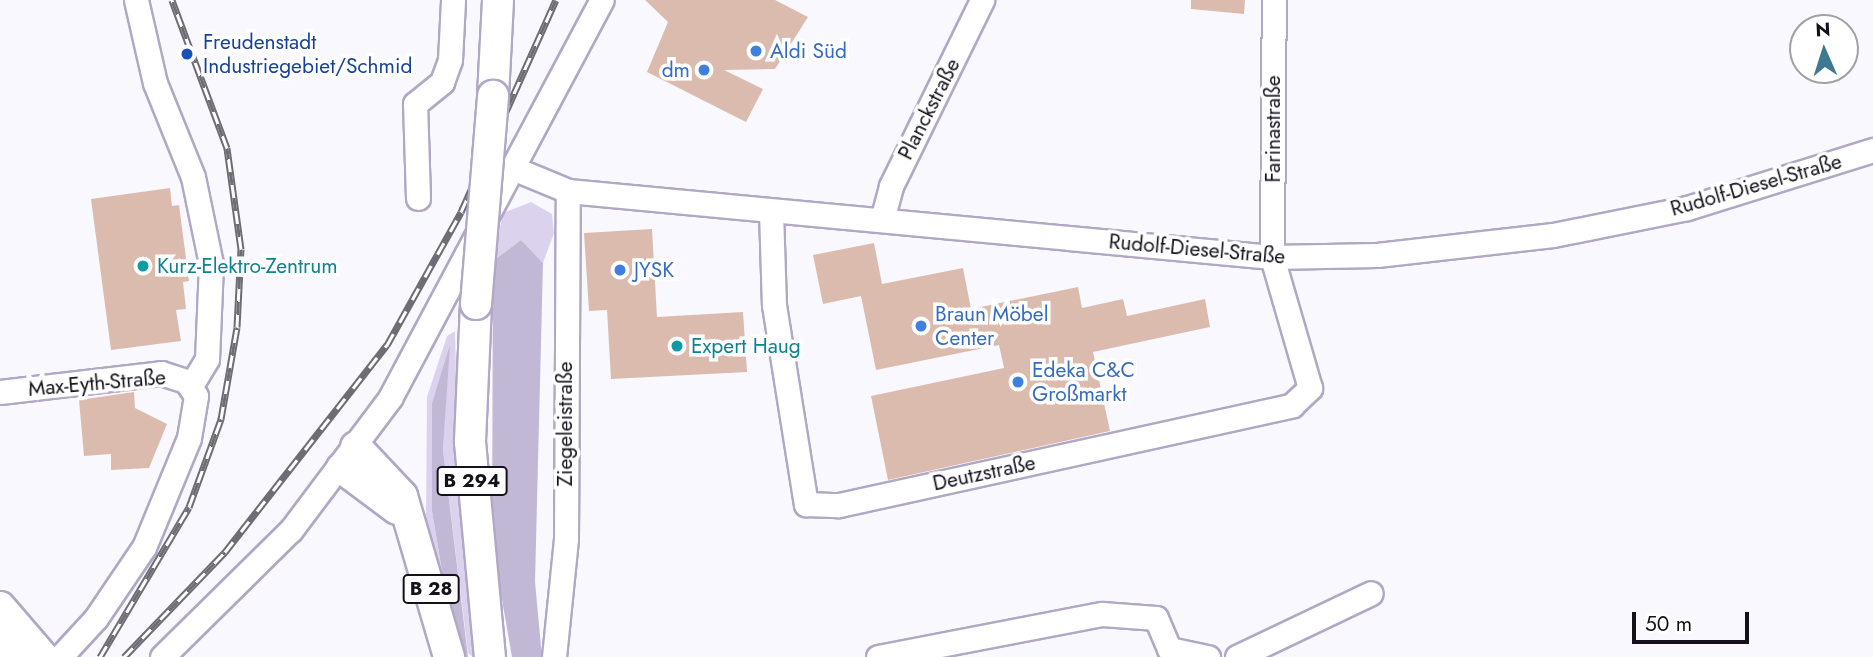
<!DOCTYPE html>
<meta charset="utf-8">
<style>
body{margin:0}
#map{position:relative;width:1873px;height:657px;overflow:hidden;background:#f9f8fe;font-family:Jost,sans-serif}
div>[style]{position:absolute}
.green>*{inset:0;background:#dbd3ee}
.forest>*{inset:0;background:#c0b8d4}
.building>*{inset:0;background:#dcbbaf}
.roads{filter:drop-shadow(2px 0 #b0a8c4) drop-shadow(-2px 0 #b0a8c4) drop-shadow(0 2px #b0a8c4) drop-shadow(0 -2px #b0a8c4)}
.minor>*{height:23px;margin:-11.5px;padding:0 11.5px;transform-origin:11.5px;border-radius:11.5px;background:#fff}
.major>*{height:30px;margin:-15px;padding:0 15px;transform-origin:15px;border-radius:15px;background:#fff}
.rail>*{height:7px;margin-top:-3.5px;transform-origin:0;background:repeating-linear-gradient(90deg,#fff 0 13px,#6e6c75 0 26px);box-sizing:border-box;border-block:2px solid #6e6c75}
.bridges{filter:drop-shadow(2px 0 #b0a8c4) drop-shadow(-2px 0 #b0a8c4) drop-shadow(0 2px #b0a8c4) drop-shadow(0 -2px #b0a8c4)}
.major-bridge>*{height:30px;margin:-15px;padding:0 15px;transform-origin:15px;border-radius:15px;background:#fff}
.dots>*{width:19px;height:19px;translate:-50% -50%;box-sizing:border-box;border:4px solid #fff;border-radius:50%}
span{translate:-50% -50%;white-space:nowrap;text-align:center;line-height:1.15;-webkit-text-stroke:7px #fff;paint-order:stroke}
.shield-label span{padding:2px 5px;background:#fff;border:2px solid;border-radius:5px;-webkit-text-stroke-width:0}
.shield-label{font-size:19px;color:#14111b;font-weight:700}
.transit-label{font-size:21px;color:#164399}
.left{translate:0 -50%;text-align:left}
.shop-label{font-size:21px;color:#366cbe}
.right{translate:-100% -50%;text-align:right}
.street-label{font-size:21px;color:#14111b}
.culture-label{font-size:21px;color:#0d838f}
.north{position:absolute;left:1789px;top:14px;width:70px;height:70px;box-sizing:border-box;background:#fff;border:2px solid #a1a0a4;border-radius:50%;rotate:357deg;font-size:19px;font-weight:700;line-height:28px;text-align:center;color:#14111b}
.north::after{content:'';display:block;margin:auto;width:24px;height:32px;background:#3d7a90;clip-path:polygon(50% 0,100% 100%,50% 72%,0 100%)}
.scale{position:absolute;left:1632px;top:612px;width:117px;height:32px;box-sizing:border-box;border:4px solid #14111b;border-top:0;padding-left:9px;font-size:21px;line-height:24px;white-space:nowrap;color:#14111b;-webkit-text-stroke:5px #fff;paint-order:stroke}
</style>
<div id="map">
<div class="green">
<div style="clip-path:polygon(531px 202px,552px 214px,554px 233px,543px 263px,521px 240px,493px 261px,503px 213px)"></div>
<div style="clip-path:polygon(455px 331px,459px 499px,473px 657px,468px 653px,443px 450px,449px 351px,432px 403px,432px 511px,447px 601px,440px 595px,426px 516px,427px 397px,447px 336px)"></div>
</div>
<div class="forest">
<div style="clip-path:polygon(521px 240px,543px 263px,535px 582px,542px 657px,512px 657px,492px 542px,493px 261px)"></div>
<div style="clip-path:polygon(450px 345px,443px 450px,468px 657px,463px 657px,447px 601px,432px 511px,432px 403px)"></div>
</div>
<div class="building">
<div style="clip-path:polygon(645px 0,775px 0,808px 17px,775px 69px,724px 70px,763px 89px,746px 122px,647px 72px,668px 22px)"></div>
<div style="clip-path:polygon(1191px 0,1245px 0,1244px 14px,1191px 9px)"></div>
<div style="clip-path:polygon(170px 188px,172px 206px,179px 205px,189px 281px,183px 282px,186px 309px,176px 310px,181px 341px,111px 350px,91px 199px)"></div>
<div style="clip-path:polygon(652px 229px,657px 317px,743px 312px,747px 372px,611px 379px,607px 310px,589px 311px,584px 233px)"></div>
<div style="clip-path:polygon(874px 243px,882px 284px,963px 268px,971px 309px,1078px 287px,1082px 308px,1123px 299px,1127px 316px,1205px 299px,1210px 327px,1093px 352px,1110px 431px,888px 480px,871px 396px,1004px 368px,999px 345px,876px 370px,861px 296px,823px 304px,813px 255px)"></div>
<div style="clip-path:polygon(134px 392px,135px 408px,167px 424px,149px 468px,111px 470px,111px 454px,84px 456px,79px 400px)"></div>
</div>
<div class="roads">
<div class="minor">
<div style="left:136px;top:0;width:85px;rotate:77.1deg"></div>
<div style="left:155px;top:83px;width:101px;rotate:68deg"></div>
<div style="left:193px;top:177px;width:89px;rotate:78.3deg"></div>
<div style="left:211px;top:264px;width:95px;rotate:92.4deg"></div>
<div style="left:207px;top:359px;width:31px;rotate:121deg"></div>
<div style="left:515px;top:169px;width:57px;rotate:22.5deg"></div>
<div style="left:568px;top:191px;width:707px;rotate:5.36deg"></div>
<div style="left:1272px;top:257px;width:105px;rotate:-1.1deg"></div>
<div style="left:1377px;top:255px;width:177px;rotate:-6.5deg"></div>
<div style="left:1553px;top:235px;width:137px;rotate:-11.4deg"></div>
<div style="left:1687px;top:208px;width:195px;rotate:-17.3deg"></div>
<div style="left:418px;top:198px;width:94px;rotate:-91.8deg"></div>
<div style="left:415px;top:104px;width:35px;rotate:-39deg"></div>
<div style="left:442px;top:82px;width:23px;rotate:-70deg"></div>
<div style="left:450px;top:60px;width:60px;rotate:-87.1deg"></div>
<div style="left:771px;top:211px;width:94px;rotate:88.2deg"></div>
<div style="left:774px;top:305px;width:202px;rotate:80.9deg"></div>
<div style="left:806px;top:504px;width:33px;rotate:2deg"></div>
<div style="left:839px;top:505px;width:464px;rotate:-12.4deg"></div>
<div style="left:1292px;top:405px;width:25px;rotate:-43deg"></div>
<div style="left:1310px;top:388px;width:136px;rotate:-106.2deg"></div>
<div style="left:1272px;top:257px;width:257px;rotate:-89.6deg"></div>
<div style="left:882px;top:220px;width:35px;rotate:-75deg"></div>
<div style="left:891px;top:186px;width:207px;rotate:-63.9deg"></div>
<div style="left:0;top:392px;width:162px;rotate:-6.7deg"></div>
<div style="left:161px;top:373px;width:26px;rotate:18deg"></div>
<div style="left:186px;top:381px;width:18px;rotate:56deg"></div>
<div style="left:196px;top:396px;width:43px;rotate:99.5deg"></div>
<div style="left:189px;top:438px;width:118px;rotate:112.4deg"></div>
<div style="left:144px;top:547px;width:86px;rotate:124.1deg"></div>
<div style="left:96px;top:618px;width:53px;rotate:132.7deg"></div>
<div style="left:1169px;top:649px;width:40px;rotate:12deg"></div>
<div style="left:162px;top:657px;width:181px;rotate:-44.6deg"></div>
<div style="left:291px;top:530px;width:165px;rotate:-53.1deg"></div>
<div style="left:390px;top:398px;width:451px;rotate:-62deg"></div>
<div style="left:554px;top:657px;width:119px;rotate:-84.2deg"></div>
<div style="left:566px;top:539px;width:348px;rotate:-89.7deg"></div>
<div style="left:878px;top:657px;width:228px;rotate:-10.9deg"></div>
<div style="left:1102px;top:614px;width:54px;rotate:4.2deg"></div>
<div style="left:1156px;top:618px;width:34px;rotate:67deg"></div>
<div style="left:1237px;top:657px;width:148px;rotate:-25.5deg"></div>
</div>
<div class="major">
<div style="left:493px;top:96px;width:96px;rotate:-87deg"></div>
<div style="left:476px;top:304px;width:138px;rotate:92.5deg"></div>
<div style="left:470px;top:442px;width:216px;rotate:84.7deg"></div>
<div style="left:356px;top:447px;width:67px;rotate:46.8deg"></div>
<div style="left:402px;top:496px;width:168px;rotate:73.7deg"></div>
<div style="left:342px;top:468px;width:69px;rotate:36.7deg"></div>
<div style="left:0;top:607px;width:66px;rotate:49.3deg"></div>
<div style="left:0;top:641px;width:21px;rotate:49deg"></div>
</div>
</div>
<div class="rail">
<div style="left:100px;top:657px;width:174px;rotate:-59.3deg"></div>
<div style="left:189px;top:507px;width:94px;rotate:-70deg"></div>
<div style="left:221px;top:419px;width:93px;rotate:-80.1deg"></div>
<div style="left:237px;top:327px;width:78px;rotate:-87.1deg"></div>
<div style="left:241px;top:249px;width:102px;rotate:-97.9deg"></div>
<div style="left:227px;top:148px;width:158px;rotate:-110.4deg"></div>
<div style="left:124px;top:657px;width:146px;rotate:-46.1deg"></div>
<div style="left:225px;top:552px;width:263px;rotate:-52deg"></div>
<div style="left:387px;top:345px;width:152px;rotate:-60.9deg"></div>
<div style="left:461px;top:212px;width:232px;rotate:-65.9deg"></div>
</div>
<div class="bridges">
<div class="major-bridge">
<div style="left:476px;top:304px;width:209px;rotate:-85.3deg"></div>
</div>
</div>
<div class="dots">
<div style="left:756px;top:51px;background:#3f7fe0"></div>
<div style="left:187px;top:54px;background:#1a4fb4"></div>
<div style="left:704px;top:70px;background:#3f7fe0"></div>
<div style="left:143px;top:266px;background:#0f9aa8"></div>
<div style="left:620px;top:270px;background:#3f7fe0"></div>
<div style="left:921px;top:326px;background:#3f7fe0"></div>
<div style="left:677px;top:346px;background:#0f9aa8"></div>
<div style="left:1018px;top:382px;background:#3f7fe0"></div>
</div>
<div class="shield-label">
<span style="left:472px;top:481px">B 294</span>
<span style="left:431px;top:589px">B 28</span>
</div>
<div class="transit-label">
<span class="left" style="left:203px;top:54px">Freudenstadt<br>Industriegebiet/Schmid</span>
</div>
<div class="shop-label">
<span class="left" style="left:770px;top:51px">Aldi Süd</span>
<span class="right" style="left:690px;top:70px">dm</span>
<span class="left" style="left:634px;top:270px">JYSK</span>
<span class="left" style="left:935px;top:326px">Braun Möbel<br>Center</span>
<span class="left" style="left:1032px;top:382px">Edeka C&amp;C<br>Großmarkt</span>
</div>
<div class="street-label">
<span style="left:929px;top:109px;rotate:-63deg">Planckstraße</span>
<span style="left:1273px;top:129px;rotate:-90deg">Farinastraße</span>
<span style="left:1756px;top:185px;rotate:-16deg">Rudolf-Diesel-Straße</span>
<span style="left:1197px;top:249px;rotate:5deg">Rudolf-Diesel-Straße</span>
<span style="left:97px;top:383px;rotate:-5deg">Max-Eyth-Straße</span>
<span style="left:565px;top:424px;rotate:-90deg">Ziegeleistraße</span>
<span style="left:984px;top:473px;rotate:-12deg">Deutzstraße</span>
</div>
<div class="culture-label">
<span class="left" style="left:157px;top:266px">Kurz-Elektro-Zentrum</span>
<span class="left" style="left:691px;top:346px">Expert Haug</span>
</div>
<div class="north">N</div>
<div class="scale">50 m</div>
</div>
